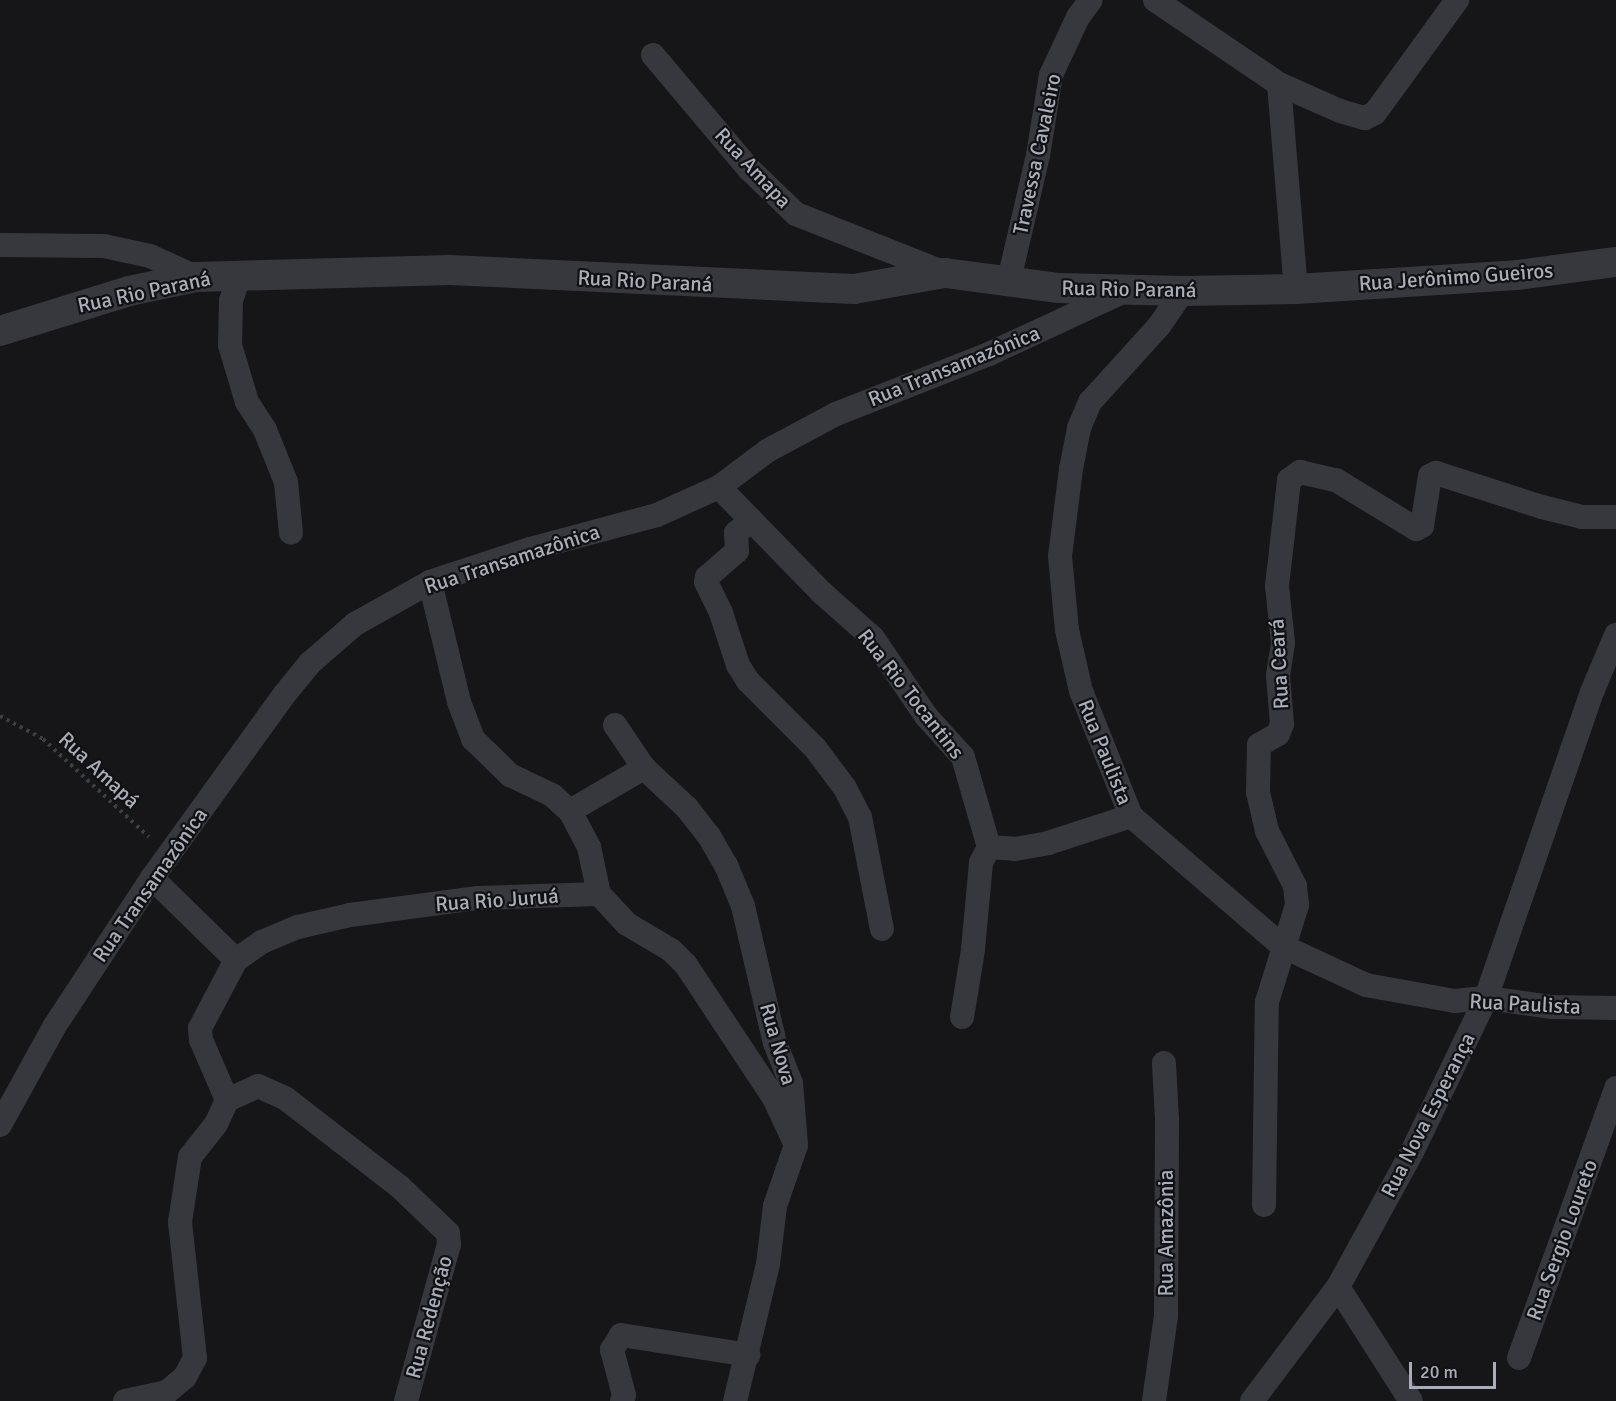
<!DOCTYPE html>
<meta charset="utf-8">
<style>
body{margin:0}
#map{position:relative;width:1616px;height:1401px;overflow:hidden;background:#161618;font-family:Signika,sans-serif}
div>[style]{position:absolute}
.path>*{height:4px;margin-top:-2px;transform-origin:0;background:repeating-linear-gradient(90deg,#3d3f44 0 3px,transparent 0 7.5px)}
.minor>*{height:24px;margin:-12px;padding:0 12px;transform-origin:12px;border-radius:12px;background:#37383d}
.tertiary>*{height:30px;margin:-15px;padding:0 15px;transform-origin:15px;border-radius:15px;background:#37383d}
span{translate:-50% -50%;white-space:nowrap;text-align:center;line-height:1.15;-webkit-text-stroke:4.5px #111113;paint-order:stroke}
.street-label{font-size:21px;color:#a8adb8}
.scale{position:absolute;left:1409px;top:1362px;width:87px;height:27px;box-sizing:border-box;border:3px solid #a8adb8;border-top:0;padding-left:8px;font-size:18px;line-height:21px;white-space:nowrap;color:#a8adb8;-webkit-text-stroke:4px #111113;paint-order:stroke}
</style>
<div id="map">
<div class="path">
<div style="left:0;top:716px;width:49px;rotate:28.1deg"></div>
<div style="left:43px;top:739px;width:144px;rotate:42.8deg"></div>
</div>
<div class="minor">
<div style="left:1155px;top:0;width:150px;rotate:34.1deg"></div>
<div style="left:1279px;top:84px;width:67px;rotate:23.9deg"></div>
<div style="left:1340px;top:111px;width:26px;rotate:16deg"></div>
<div style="left:1365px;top:118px;width:11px;rotate:-27deg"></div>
<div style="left:1375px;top:113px;width:140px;rotate:-54deg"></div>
<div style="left:653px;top:55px;width:149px;rotate:49.9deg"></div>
<div style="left:749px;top:169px;width:65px;rotate:43.8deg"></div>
<div style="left:796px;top:214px;width:160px;rotate:21.6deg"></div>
<div style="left:1279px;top:84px;width:206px;rotate:85.3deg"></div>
<div style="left:0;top:245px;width:104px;rotate:0.6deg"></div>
<div style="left:104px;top:246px;width:47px;rotate:12.3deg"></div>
<div style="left:150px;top:256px;width:51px;rotate:24.5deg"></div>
<div style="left:239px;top:276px;width:26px;rotate:108deg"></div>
<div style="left:231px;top:301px;width:44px;rotate:91.3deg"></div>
<div style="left:230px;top:345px;width:59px;rotate:73.4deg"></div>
<div style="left:247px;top:402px;width:33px;rotate:57deg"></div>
<div style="left:265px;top:430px;width:56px;rotate:68deg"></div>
<div style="left:286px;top:482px;width:51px;rotate:84.4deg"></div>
<div style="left:1009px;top:280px;width:128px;rotate:-76.9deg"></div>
<div style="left:1038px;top:155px;width:81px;rotate:-80.8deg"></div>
<div style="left:1051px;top:75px;width:64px;rotate:-65deg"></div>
<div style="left:1078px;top:17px;width:21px;rotate:-53deg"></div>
<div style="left:1183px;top:291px;width:42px;rotate:124.4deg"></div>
<div style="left:1159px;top:326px;width:103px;rotate:132.2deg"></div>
<div style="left:1090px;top:402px;width:28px;rotate:113deg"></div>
<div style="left:1079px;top:428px;width:42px;rotate:101deg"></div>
<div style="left:1071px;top:469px;width:88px;rotate:97.2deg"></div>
<div style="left:1060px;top:556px;width:74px;rotate:84.6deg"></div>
<div style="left:1067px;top:630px;width:63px;rotate:77.1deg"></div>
<div style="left:1081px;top:691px;width:135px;rotate:68.2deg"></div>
<div style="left:1131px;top:816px;width:199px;rotate:40.7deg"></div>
<div style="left:1282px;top:946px;width:93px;rotate:24.9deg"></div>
<div style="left:1366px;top:985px;width:90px;rotate:10.2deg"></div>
<div style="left:1455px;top:1001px;width:31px;rotate:-6deg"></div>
<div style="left:1486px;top:998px;width:67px;rotate:7.8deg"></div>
<div style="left:1552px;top:1007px;width:64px;rotate:0.9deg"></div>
<div style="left:719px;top:487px;width:146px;rotate:45.8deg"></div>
<div style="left:821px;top:592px;width:69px;rotate:41.5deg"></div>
<div style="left:873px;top:638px;width:94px;rotate:55.8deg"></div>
<div style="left:926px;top:716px;width:55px;rotate:47.9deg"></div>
<div style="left:963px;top:757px;width:94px;rotate:73.9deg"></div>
<div style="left:989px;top:847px;width:18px;rotate:117deg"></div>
<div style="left:981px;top:863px;width:87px;rotate:95.3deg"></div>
<div style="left:973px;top:950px;width:68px;rotate:99.3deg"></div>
<div style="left:751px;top:520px;width:20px;rotate:139deg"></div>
<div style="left:736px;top:533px;width:18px;rotate:87deg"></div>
<div style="left:737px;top:551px;width:40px;rotate:139deg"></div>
<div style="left:707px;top:577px;width:5px;rotate:101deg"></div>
<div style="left:706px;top:582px;width:34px;rotate:64deg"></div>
<div style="left:721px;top:613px;width:55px;rotate:71.9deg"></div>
<div style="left:738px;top:665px;width:19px;rotate:58deg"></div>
<div style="left:748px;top:681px;width:95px;rotate:45deg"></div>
<div style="left:815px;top:748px;width:50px;rotate:53.1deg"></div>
<div style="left:845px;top:788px;width:33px;rotate:63deg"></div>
<div style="left:860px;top:817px;width:114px;rotate:78.9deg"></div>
<div style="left:430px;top:582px;width:123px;rotate:76.4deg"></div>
<div style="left:459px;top:702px;width:40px;rotate:69deg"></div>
<div style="left:473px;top:739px;width:52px;rotate:44.2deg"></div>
<div style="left:510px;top:775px;width:47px;rotate:25.5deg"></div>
<div style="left:552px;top:795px;width:24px;rotate:42deg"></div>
<div style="left:570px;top:811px;width:41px;rotate:62.2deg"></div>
<div style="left:589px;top:847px;width:48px;rotate:78deg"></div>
<div style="left:615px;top:725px;width:52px;rotate:56deg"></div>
<div style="left:644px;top:768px;width:59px;rotate:42.9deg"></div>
<div style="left:687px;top:808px;width:36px;rotate:52deg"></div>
<div style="left:709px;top:836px;width:34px;rotate:60deg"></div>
<div style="left:726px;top:865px;width:44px;rotate:67.5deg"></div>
<div style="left:743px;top:906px;width:141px;rotate:76.9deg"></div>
<div style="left:775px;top:1043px;width:43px;rotate:68.2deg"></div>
<div style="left:791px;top:1083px;width:62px;rotate:85.4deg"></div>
<div style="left:796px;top:1145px;width:65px;rotate:109deg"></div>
<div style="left:775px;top:1206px;width:58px;rotate:96.9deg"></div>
<div style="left:768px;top:1264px;width:141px;rotate:103.5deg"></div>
<div style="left:570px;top:811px;width:86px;rotate:-30.2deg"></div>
<div style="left:989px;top:847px;width:26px;rotate:4deg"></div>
<div style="left:1015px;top:849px;width:34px;rotate:-10deg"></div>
<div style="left:1048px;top:843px;width:87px;rotate:-18deg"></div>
<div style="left:152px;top:878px;width:117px;rotate:44.3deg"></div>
<div style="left:227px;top:1100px;width:65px;rotate:-113.4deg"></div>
<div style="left:201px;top:1040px;width:12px;rotate:-95deg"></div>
<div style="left:200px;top:1028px;width:77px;rotate:-62.1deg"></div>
<div style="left:236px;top:960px;width:32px;rotate:-35deg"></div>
<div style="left:262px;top:942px;width:39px;rotate:-23deg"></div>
<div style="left:298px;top:927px;width:53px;rotate:-13deg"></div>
<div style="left:350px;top:915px;width:129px;rotate:-7.6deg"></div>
<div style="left:478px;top:898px;width:121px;rotate:-1.9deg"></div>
<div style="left:599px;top:894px;width:41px;rotate:47deg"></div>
<div style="left:627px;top:924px;width:51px;rotate:30.6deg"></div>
<div style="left:671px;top:950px;width:21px;rotate:45deg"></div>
<div style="left:686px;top:965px;width:159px;rotate:56.5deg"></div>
<div style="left:774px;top:1098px;width:52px;rotate:64.9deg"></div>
<div style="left:0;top:1125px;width:112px;rotate:-61.1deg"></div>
<div style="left:54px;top:1027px;width:178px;rotate:-56.7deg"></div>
<div style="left:152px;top:878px;width:226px;rotate:-54.2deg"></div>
<div style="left:284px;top:695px;width:41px;rotate:-50.9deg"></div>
<div style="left:310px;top:663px;width:60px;rotate:-40.9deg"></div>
<div style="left:355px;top:624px;width:86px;rotate:-29.2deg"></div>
<div style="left:430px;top:582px;width:105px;rotate:-18.3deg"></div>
<div style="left:530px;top:549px;width:131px;rotate:-15deg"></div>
<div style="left:657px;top:515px;width:68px;rotate:-24.3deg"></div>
<div style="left:719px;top:487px;width:60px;rotate:-36.9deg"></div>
<div style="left:767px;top:451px;width:78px;rotate:-28.2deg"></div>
<div style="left:836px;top:414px;width:164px;rotate:-21.4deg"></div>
<div style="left:989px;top:354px;width:154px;rotate:-24.9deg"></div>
<div style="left:1264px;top:1205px;width:203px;rotate:-89.2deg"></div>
<div style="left:1267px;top:1002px;width:102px;rotate:-72.8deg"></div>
<div style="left:1297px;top:905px;width:19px;rotate:-96deg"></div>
<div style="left:1295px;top:886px;width:62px;rotate:-117deg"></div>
<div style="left:1267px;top:831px;width:40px;rotate:-103deg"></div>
<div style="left:1258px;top:792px;width:47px;rotate:-88.8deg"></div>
<div style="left:1259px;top:745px;width:22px;rotate:-30deg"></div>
<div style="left:1278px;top:734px;width:11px;rotate:-68deg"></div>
<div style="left:1282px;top:724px;width:49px;rotate:-94.7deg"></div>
<div style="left:1278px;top:675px;width:32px;rotate:-81deg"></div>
<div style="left:1283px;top:643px;width:57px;rotate:-96deg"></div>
<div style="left:1277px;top:586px;width:107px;rotate:-83.5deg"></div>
<div style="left:1289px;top:480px;width:14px;rotate:-36deg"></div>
<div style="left:1300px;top:472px;width:37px;rotate:13deg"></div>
<div style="left:1336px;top:480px;width:94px;rotate:31.5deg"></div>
<div style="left:1416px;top:529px;width:7px;rotate:-27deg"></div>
<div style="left:1422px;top:526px;width:51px;rotate:-80.9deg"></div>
<div style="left:1430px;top:476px;width:7px;rotate:-27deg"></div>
<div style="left:1436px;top:473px;width:111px;rotate:17.8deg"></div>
<div style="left:1542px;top:507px;width:41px;rotate:14deg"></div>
<div style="left:1582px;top:517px;width:34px"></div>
<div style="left:1338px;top:1287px;width:135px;rotate:57.4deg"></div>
<div style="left:1519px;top:1358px;width:287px;rotate:-70.2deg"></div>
<div style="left:125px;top:1401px;width:43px;rotate:-12.1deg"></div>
<div style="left:167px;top:1392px;width:23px;rotate:-40deg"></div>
<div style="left:185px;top:1377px;width:21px;rotate:-62deg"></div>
<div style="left:195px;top:1358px;width:137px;rotate:-96.3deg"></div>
<div style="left:180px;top:1222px;width:66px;rotate:-81.3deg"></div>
<div style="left:190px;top:1157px;width:42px;rotate:-51.8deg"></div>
<div style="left:216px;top:1124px;width:26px;rotate:-65deg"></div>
<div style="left:227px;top:1100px;width:34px;rotate:-24deg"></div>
<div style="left:258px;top:1086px;width:30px;rotate:24deg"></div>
<div style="left:285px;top:1098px;width:145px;rotate:37.7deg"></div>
<div style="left:400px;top:1187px;width:66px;rotate:43.8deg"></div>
<div style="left:448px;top:1233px;width:11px;rotate:85deg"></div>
<div style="left:449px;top:1244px;width:163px;rotate:105.3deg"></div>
<div style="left:622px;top:1401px;width:6px;rotate:-72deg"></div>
<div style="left:624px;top:1395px;width:47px;rotate:-104.9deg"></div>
<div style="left:612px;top:1350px;width:17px;rotate:-59deg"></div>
<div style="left:621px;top:1335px;width:129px;rotate:8.9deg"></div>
<div style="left:1154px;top:1401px;width:86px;rotate:-82deg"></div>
<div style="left:1166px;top:1316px;width:197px;rotate:-89.7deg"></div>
<div style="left:1167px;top:1119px;width:56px;rotate:-93.1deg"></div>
<div style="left:1252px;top:1401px;width:143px;rotate:-53deg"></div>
<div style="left:1338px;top:1287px;width:154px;rotate:-61.3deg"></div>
<div style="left:1412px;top:1152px;width:171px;rotate:-64.3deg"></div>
<div style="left:1486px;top:998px;width:324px;rotate:-70.9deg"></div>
<div style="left:1592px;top:692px;width:62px;rotate:-67.2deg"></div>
</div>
<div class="tertiary">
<div style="left:0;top:331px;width:135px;rotate:-17.2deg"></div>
<div style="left:129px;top:291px;width:68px;rotate:-11.8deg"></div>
<div style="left:196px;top:277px;width:254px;rotate:-1.6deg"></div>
<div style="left:450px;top:270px;width:404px;rotate:2.7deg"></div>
<div style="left:854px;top:289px;width:92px;rotate:-10deg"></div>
<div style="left:945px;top:273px;width:115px;rotate:7.5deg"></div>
<div style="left:1059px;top:288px;width:124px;rotate:1.4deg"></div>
<div style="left:1183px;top:291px;width:113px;rotate:-1deg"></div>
<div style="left:1296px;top:289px;width:221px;rotate:-3.6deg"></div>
<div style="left:1517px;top:275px;width:100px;rotate:-7.5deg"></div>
</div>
<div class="street-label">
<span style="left:1037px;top:154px;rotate:-78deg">Travessa Cavaleiro</span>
<span style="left:753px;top:168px;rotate:47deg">Rua Amapa</span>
<span style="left:1456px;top:277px;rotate:-4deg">Rua Jerônimo Gueiros</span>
<span style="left:645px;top:281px;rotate:3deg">Rua Rio Paraná</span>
<span style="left:1129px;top:289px;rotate:1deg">Rua Rio Paraná</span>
<span style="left:144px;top:292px;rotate:-12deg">Rua Rio Paraná</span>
<span style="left:954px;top:366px;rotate:-22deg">Rua Transamazônica</span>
<span style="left:512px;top:559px;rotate:-18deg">Rua Transamazônica</span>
<span style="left:1279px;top:664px;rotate:-93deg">Rua Ceará</span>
<span style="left:911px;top:694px;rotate:52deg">Rua Rio Tocantins</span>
<span style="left:1105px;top:752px;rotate:68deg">Rua Paulista</span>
<span style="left:99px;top:770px;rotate:43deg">Rua Amapá</span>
<span style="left:150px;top:885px;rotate:-55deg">Rua Transamazônica</span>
<span style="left:497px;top:900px;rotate:-4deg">Rua Rio Juruá</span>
<span style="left:1525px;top:1004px;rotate:3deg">Rua Paulista</span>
<span style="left:778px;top:1044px;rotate:74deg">Rua Nova</span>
<span style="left:1428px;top:1115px;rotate:-63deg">Rua Nova Esperança</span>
<span style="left:1166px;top:1233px;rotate:-90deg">Rua Amazônia</span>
<span style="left:1562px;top:1240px;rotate:-70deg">Rua Sergio Loureto</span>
<span style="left:429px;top:1317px;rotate:-75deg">Rua Redenção</span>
</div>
<div class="scale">20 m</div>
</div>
